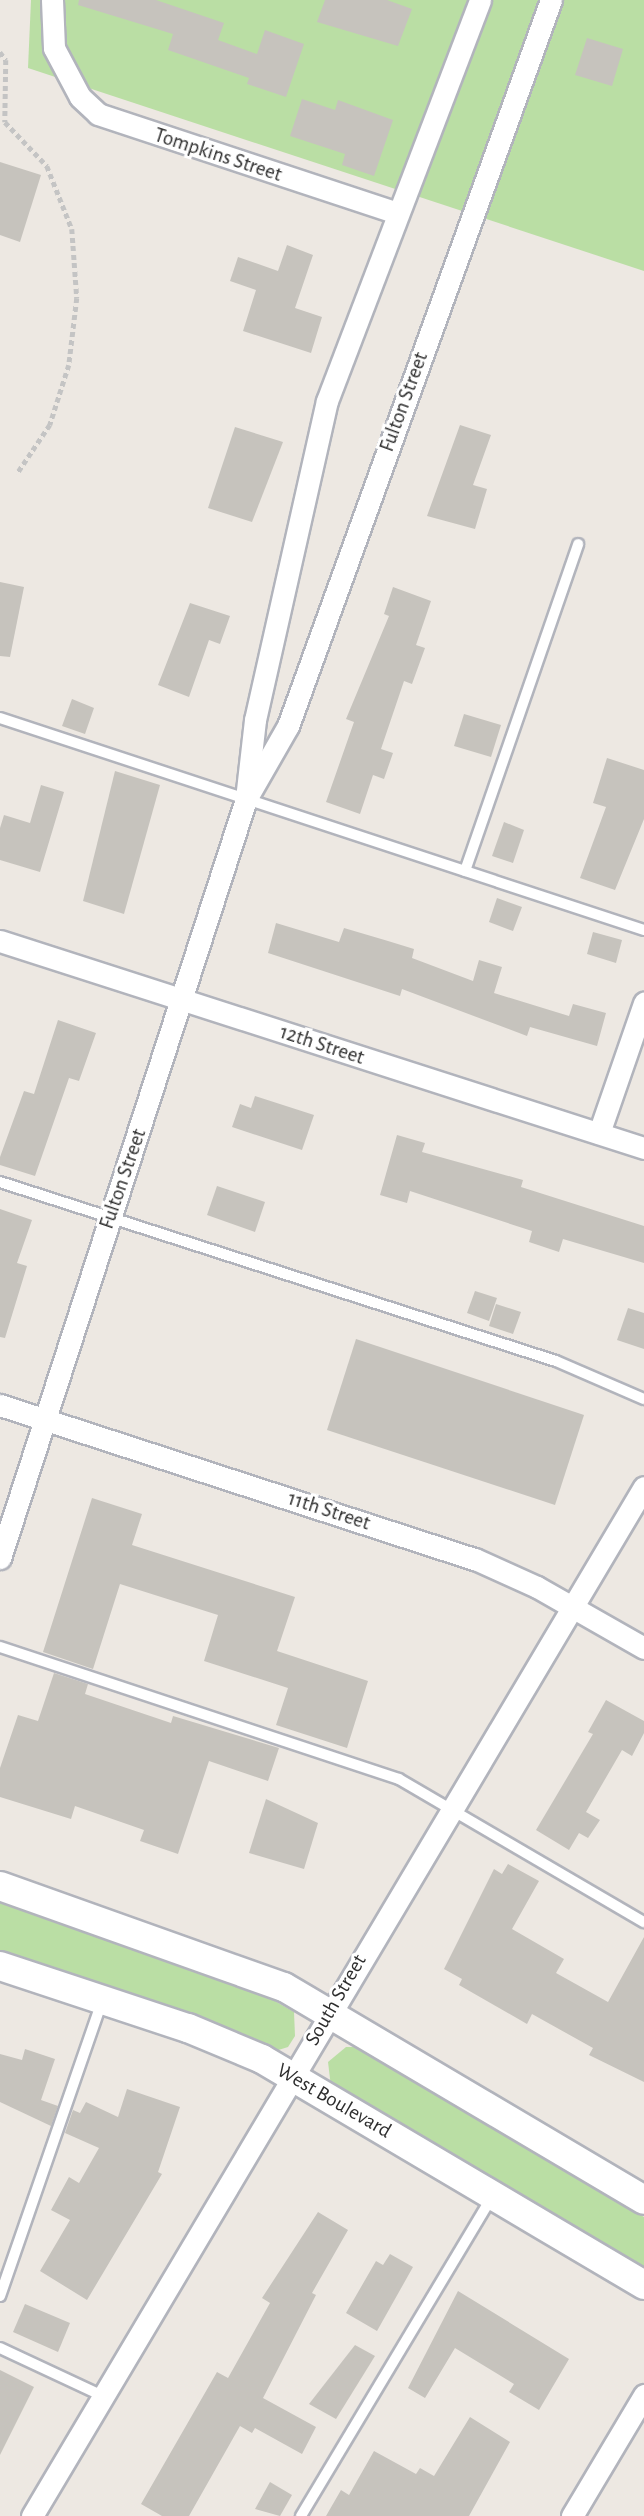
<!DOCTYPE html>
<style>
body{margin:0}
#map{position:relative;width:644px;height:2516px;overflow:hidden;background:#ede8e2;font-family:"Alegreya Sans",sans-serif}
div>[style]{position:absolute}
.green>*{inset:0;background:#badea4}
.building>*{inset:0;background:#c6c3bd}
.path>*{height:4.5px;margin-top:-2.25px;transform-origin:0;background:repeating-linear-gradient(90deg,#c4c4c4 0 5px,transparent 0 8.5px)}
.roads{filter:drop-shadow(2px 0 #b2b4bc) drop-shadow(-2px 0 #b2b4bc) drop-shadow(0 2px #b2b4bc) drop-shadow(0 -2px #b2b4bc)}
.service>*{height:10px;margin:-5px;padding:0 5px;transform-origin:5px;border-radius:5px;background:#fff}
.minor>*{height:21px;margin:-10.5px;padding:0 10.5px;transform-origin:10.5px;border-radius:10.5px;background:#fff}
.tertiary>*{height:28px;margin:-14px;padding:0 14px;transform-origin:14px;border-radius:14px;background:#fff}
span{translate:-50% -50%;white-space:nowrap;text-align:center;line-height:1.15;-webkit-text-stroke:6px #fff;paint-order:stroke}
.street-label{font-size:21px;color:#2e2e2e}
</style>
<div id="map">
<div class="green">
<div style="clip-path:polygon(31px 0,644px 0,644px 271px,28px 68px)"></div>
<div style="clip-path:polygon(0 1900px,240px 1981px,294px 2012px,295px 2036px,288px 2047px,272px 2052px,0 1955px)"></div>
<div style="clip-path:polygon(346px 2047px,360px 2047px,644px 2217px,644px 2276px,331px 2087px,328px 2062px)"></div>
</div>
<div class="building">
<div style="clip-path:polygon(79px 0,156px 0,224px 23px,218px 40px,257px 54px,265px 30px,304px 44px,286px 97px,247px 84px,249px 78px,168px 50px,173px 34px,78px 5px)"></div>
<div style="clip-path:polygon(325px 0,387px 0,412px 9px,398px 46px,317px 22px)"></div>
<div style="clip-path:polygon(587px 38px,623px 49px,612px 86px,575px 75px)"></div>
<div style="clip-path:polygon(302px 99px,335px 110px,338px 100px,393px 120px,374px 176px,342px 165px,345px 154px,290px 136px)"></div>
<div style="clip-path:polygon(0 162px,41px 175px,20px 242px,0 235px)"></div>
<div style="clip-path:polygon(287px 245px,313px 255px,295px 308px,322px 317px,311px 353px,243px 331px,256px 290px,230px 281px,238px 257px,278px 271px)"></div>
<div style="clip-path:polygon(460px 425px,491px 435px,473px 485px,487px 489px,475px 529px,427px 516px)"></div>
<div style="clip-path:polygon(235px 427px,283px 442px,252px 522px,208px 508px)"></div>
<div style="clip-path:polygon(0 582px,24px 587px,10px 657px,0 656px)"></div>
<div style="clip-path:polygon(393px 587px,431px 601px,416px 645px,425px 648px,412px 684px,404px 681px,381px 749px,393px 753px,384px 779px,373px 775px,360px 814px,326px 802px,354px 722px,346px 719px,389px 616px,384px 614px)"></div>
<div style="clip-path:polygon(190px 603px,230px 616px,220px 644px,209px 640px,189px 697px,158px 685px)"></div>
<div style="clip-path:polygon(72px 699px,94px 708px,85px 734px,62px 726px)"></div>
<div style="clip-path:polygon(464px 714px,501px 725px,491px 757px,454px 746px)"></div>
<div style="clip-path:polygon(607px 758px,644px 770px,644px 819px,615px 890px,580px 878px,606px 807px,593px 803px)"></div>
<div style="clip-path:polygon(115px 771px,160px 785px,124px 914px,83px 901px)"></div>
<div style="clip-path:polygon(41px 785px,64px 792px,40px 872px,0 860px,0 828px,4px 815px,30px 823px)"></div>
<div style="clip-path:polygon(504px 822px,524px 830px,513px 863px,492px 856px)"></div>
<div style="clip-path:polygon(497px 898px,522px 907px,513px 931px,489px 922px)"></div>
<div style="clip-path:polygon(276px 923px,339px 942px,344px 928px,388px 941px,414px 949px,412px 958px,473px 981px,479px 960px,502px 967px,494px 993px,569px 1016px,573px 1004px,606px 1013px,597px 1046px,530px 1027px,527px 1036px,402px 989px,400px 996px,268px 953px)"></div>
<div style="clip-path:polygon(593px 932px,622px 940px,616px 963px,587px 954px)"></div>
<div style="clip-path:polygon(58px 1020px,96px 1033px,79px 1081px,69px 1078px,35px 1176px,0 1165px,0 1157px,24px 1091px,34px 1094px)"></div>
<div style="clip-path:polygon(255px 1096px,314px 1115px,302px 1150px,232px 1127px,240px 1104px,251px 1108px)"></div>
<div style="clip-path:polygon(397px 1135px,425px 1143px,422px 1152px,523px 1180px,521px 1187px,644px 1226px,644px 1263px,563px 1239px,559px 1252px,529px 1242px,532px 1231px,410px 1191px,407px 1203px,380px 1195px)"></div>
<div style="clip-path:polygon(217px 1186px,265px 1202px,255px 1232px,207px 1215px)"></div>
<div style="clip-path:polygon(0 1209px,32px 1220px,17px 1263px,27px 1266px,5px 1338px,0 1337px)"></div>
<div style="clip-path:polygon(475px 1291px,497px 1298px,489px 1321px,467px 1313px)"></div>
<div style="clip-path:polygon(496px 1304px,521px 1312px,513px 1334px,489px 1326px)"></div>
<div style="clip-path:polygon(628px 1308px,644px 1313px,644px 1349px,617px 1340px)"></div>
<div style="clip-path:polygon(356px 1339px,584px 1415px,555px 1505px,327px 1430px)"></div>
<div style="clip-path:polygon(92px 1498px,142px 1514px,132px 1545px,295px 1597px,277px 1651px,368px 1681px,347px 1748px,276px 1725px,288px 1688px,204px 1661px,218px 1615px,120px 1584px,93px 1669px,43px 1652px)"></div>
<div style="clip-path:polygon(54px 1673px,88px 1684px,85px 1694px,171px 1723px,173px 1716px,279px 1748px,268px 1781px,209px 1761px,178px 1854px,140px 1841px,144px 1830px,75px 1806px,71px 1819px,0 1797px,0 1768px,18px 1715px,38px 1721px)"></div>
<div style="clip-path:polygon(606px 1700px,644px 1721px,644px 1733px,632px 1756px,622px 1750px,586px 1812px,600px 1820px,588px 1838px,579px 1833px,569px 1850px,536px 1830px,593px 1734px,588px 1732px)"></div>
<div style="clip-path:polygon(266px 1799px,318px 1823px,304px 1869px,249px 1853px)"></div>
<div style="clip-path:polygon(508px 1864px,539px 1881px,512px 1929px,564px 1959px,556px 1973px,608px 2002px,644px 1937px,644px 2082px,589px 2055px,593px 2048px,532px 2014px,527px 2024px,459px 1985px,462px 1979px,444px 1969px,494px 1869px,502px 1874px)"></div>
<div style="clip-path:polygon(25px 2049px,55px 2059px,41px 2100px,58px 2106px,51px 2126px,0 2102px,0 2054px,22px 2060px)"></div>
<div style="clip-path:polygon(127px 2089px,180px 2107px,158px 2172px,162px 2174px,87px 2300px,40px 2271px,70px 2220px,51px 2210px,69px 2177px,79px 2183px,99px 2148px,65px 2133px,73px 2110px,80px 2113px,86px 2102px,118px 2117px)"></div>
<div style="clip-path:polygon(318px 2212px,348px 2230px,312px 2293px,316px 2295px,263px 2398px,316px 2427px,302px 2454px,255px 2428px,252px 2433px,240px 2426px,189px 2516px,162px 2516px,141px 2504px,217px 2372px,228px 2378px,270px 2303px,262px 2298px)"></div>
<div style="clip-path:polygon(390px 2254px,413px 2267px,377px 2331px,346px 2313px,376px 2261px,383px 2265px)"></div>
<div style="clip-path:polygon(458px 2291px,569px 2359px,539px 2410px,509px 2392px,514px 2384px,455px 2348px,425px 2398px,408px 2388px)"></div>
<div style="clip-path:polygon(25px 2304px,70px 2323px,58px 2352px,13px 2332px)"></div>
<div style="clip-path:polygon(355px 2345px,375px 2356px,336px 2419px,309px 2404px)"></div>
<div style="clip-path:polygon(0 2370px,34px 2387px,0 2455px)"></div>
<div style="clip-path:polygon(470px 2417px,510px 2442px,469px 2516px,326px 2516px,341px 2490px,349px 2495px,374px 2451px,416px 2474px,420px 2468px,434px 2476px)"></div>
<div style="clip-path:polygon(270px 2482px,292px 2495px,280px 2516px,255px 2509px)"></div>
</div>
<div class="path">
<div style="left:0;top:52px;width:10px;rotate:53deg"></div>
<div style="left:6px;top:60px;width:62px;rotate:90.9deg"></div>
<div style="left:5px;top:122px;width:61px;rotate:46.3deg"></div>
<div style="left:47px;top:166px;width:68px;rotate:68.4deg"></div>
<div style="left:72px;top:229px;width:69px;rotate:85.9deg"></div>
<div style="left:77px;top:298px;width:67px;rotate:96.8deg"></div>
<div style="left:69px;top:365px;width:63px;rotate:107.6deg"></div>
<div style="left:50px;top:425px;width:59px;rotate:124deg"></div>
</div>
<div class="roads">
<div class="service">
<div style="left:0;top:718px;width:678px;rotate:18.22deg"></div>
<div style="left:465px;top:871px;width:346px;rotate:-70.9deg"></div>
<div style="left:0;top:1182px;width:584px;rotate:17.85deg"></div>
<div style="left:556px;top:1361px;width:96px;rotate:23.4deg"></div>
<div style="left:0;top:1647px;width:420px;rotate:18.3deg"></div>
<div style="left:399px;top:1779px;width:284px;rotate:30.3deg"></div>
<div style="left:0;top:2296px;width:311px;rotate:-70.9deg"></div>
<div style="left:0;top:2348px;width:114px;rotate:25deg"></div>
<div style="left:301px;top:2516px;width:372px;rotate:-59.1deg"></div>
</div>
<div class="minor">
<div style="left:52px;top:0;width:48px;rotate:87.6deg"></div>
<div style="left:54px;top:48px;width:55px;rotate:62deg"></div>
<div style="left:80px;top:97px;width:25px;rotate:43deg"></div>
<div style="left:98px;top:114px;width:312px;rotate:18.3deg"></div>
<div style="left:249px;top:794px;width:78px;rotate:-60.2deg"></div>
<div style="left:288px;top:726px;width:772px;rotate:-70.09deg"></div>
<div style="left:0;top:941px;width:676px;rotate:17.82deg"></div>
<div style="left:599px;top:1133px;width:138px;rotate:-70.9deg"></div>
<div style="left:0;top:1405px;width:499px;rotate:18deg"></div>
<div style="left:475px;top:1559px;width:68px;rotate:24.3deg"></div>
<div style="left:537px;top:1587px;width:123px;rotate:29.7deg"></div>
<div style="left:0;top:1558px;width:798px;rotate:-72.04deg"></div>
<div style="left:246px;top:799px;width:80px;rotate:-83.5deg"></div>
<div style="left:255px;top:720px;width:327px;rotate:-77.3deg"></div>
<div style="left:327px;top:401px;width:429px;rotate:-69.1deg"></div>
<div style="left:32px;top:2516px;width:1197px;rotate:-59.26deg"></div>
<div style="left:572px;top:2516px;width:141px;rotate:-59.2deg"></div>
</div>
<div class="tertiary">
<div style="left:0;top:1886px;width:301px;rotate:19.6deg"></div>
<div style="left:284px;top:1987px;width:418px;rotate:30.6deg"></div>
<div style="left:0;top:1966px;width:198px;rotate:18.3deg"></div>
<div style="left:188px;top:2028px;width:80px;rotate:22.7deg"></div>
<div style="left:262px;top:2059px;width:444px;rotate:30.6deg"></div>
</div>
</div>
<div class="street-label">
<span style="left:218px;top:155px;rotate:18deg">Tompkins Street</span>
<span style="left:404px;top:402px;rotate:-70deg">Fulton Street</span>
<span style="left:322px;top:1045px;rotate:18deg">12th Street</span>
<span style="left:123px;top:1179px;rotate:-71deg">Fulton Street</span>
<span style="left:329px;top:1511px;rotate:18deg">11th Street</span>
<span style="left:336px;top:2000px;rotate:-60deg">South Street</span>
<span style="left:334px;top:2101px;rotate:30deg">West Boulevard</span>
</div>
</div>
